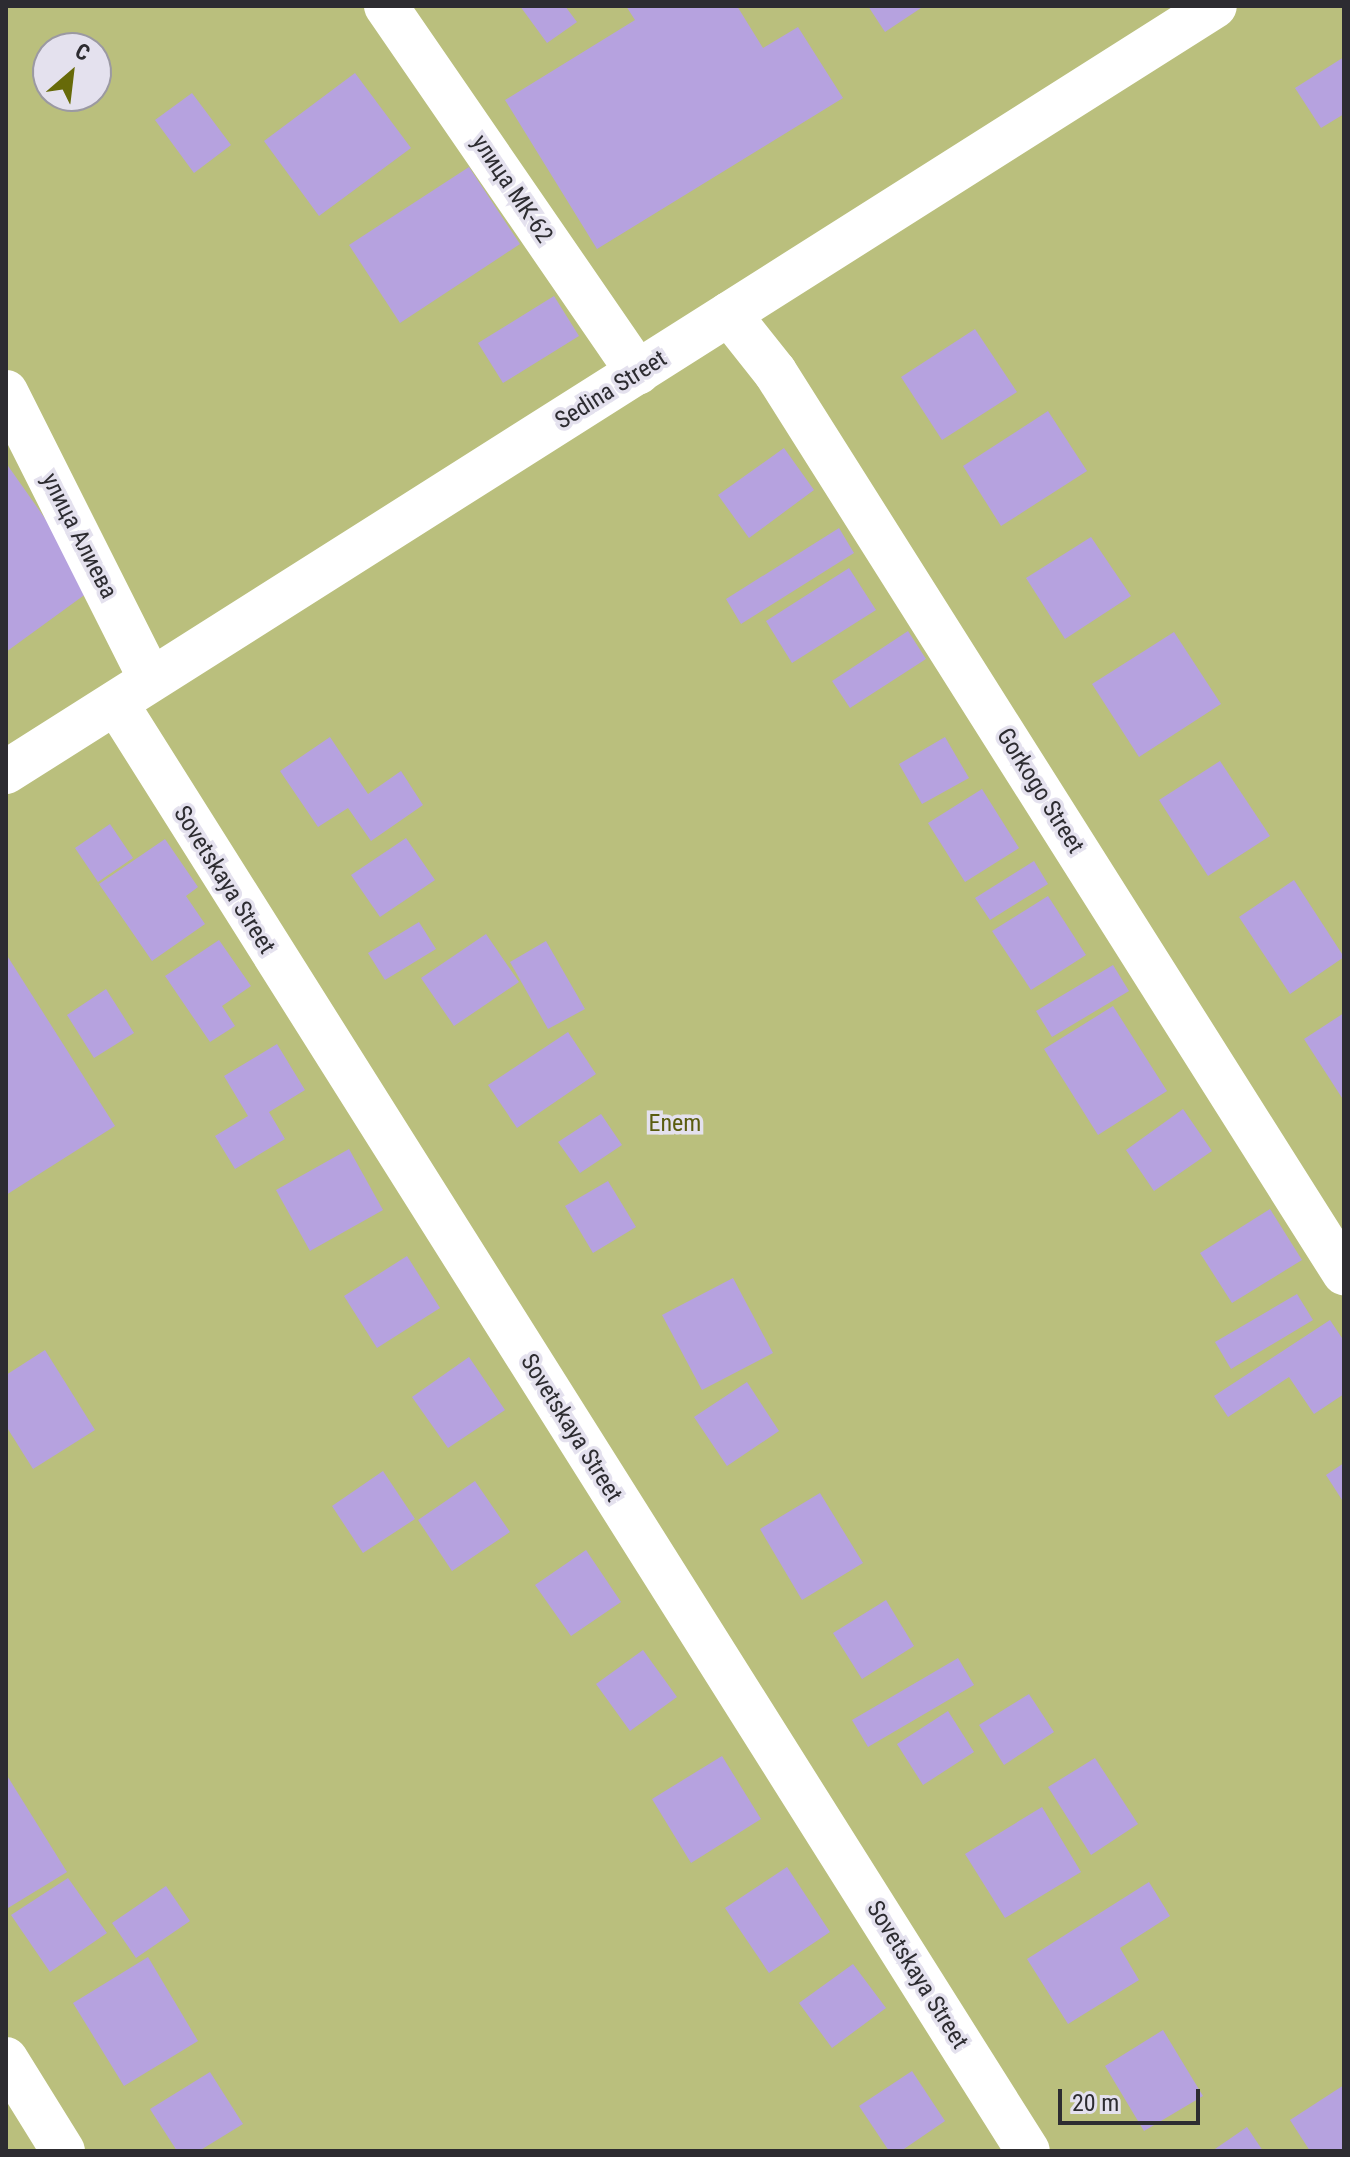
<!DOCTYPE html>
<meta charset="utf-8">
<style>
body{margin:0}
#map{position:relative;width:1350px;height:2157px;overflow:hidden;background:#e4e1ee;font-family:"Roboto Condensed",sans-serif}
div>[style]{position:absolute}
.green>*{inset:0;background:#babf7d}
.building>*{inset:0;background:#b6a2df}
.minor>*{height:44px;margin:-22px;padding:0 22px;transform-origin:22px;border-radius:22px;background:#fff}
.tertiary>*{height:44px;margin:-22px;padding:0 22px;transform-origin:22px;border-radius:22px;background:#fff}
span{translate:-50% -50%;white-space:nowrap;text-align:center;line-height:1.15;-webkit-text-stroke:7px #e4e1ee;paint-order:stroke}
.street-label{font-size:24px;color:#2d2c31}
.park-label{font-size:24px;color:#5a5c0f}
.frame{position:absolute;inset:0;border:8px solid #2d2c31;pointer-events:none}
.north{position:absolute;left:32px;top:32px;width:80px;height:80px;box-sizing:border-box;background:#e4e1ee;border:2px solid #9b99a2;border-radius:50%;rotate:28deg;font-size:22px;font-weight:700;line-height:32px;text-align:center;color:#2d2c31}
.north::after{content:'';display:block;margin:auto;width:28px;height:36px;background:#676a09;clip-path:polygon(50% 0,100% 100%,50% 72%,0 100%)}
.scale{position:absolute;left:1058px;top:2089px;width:142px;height:36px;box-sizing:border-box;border:4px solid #2d2c31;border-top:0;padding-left:10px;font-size:24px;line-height:28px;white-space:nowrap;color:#2d2c31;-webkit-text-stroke:6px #e4e1ee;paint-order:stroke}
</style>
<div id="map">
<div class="green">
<div style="clip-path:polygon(evenodd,6px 6px,1344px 6px,1344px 2151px,6px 2151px,6px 6px,48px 48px,96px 48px,96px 96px,48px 96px,48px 48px)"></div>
</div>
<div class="building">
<div style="clip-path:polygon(520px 6px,565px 6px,577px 22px,547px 43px)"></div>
<div style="clip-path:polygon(626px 6px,737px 6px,763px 48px,798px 27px,843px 98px,597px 249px,505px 100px,635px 20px)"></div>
<div style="clip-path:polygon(868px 6px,924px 6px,885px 32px)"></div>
<div style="clip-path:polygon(1344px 57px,1344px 114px,1321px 128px,1295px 88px)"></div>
<div style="clip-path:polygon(355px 73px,411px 148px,319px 216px,264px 141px)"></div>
<div style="clip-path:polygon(192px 93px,231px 145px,194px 173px,155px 120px)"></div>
<div style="clip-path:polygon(469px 167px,520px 244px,400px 323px,349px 245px)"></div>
<div style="clip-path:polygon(554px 296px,579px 336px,503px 383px,478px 343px)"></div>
<div style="clip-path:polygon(975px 329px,1017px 392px,942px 440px,901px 377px)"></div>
<div style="clip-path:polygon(1048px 411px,1087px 471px,1001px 526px,963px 466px)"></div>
<div style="clip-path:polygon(784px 448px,814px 490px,749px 538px,718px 495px)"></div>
<div style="clip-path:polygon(6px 463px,94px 588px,6px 652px)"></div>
<div style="clip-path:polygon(839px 528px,854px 553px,741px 624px,726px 599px)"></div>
<div style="clip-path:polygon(1091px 537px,1131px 596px,1065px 639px,1026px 578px)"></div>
<div style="clip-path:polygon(849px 568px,876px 610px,792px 663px,766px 621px)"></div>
<div style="clip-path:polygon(908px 631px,926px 659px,850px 708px,832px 681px)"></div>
<div style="clip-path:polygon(1174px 632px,1221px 704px,1139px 757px,1092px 684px)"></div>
<div style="clip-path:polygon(330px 737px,368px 794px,401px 771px,423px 805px,371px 841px,348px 808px,318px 827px,280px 771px)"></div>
<div style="clip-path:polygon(945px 737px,969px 778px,922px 804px,899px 764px)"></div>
<div style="clip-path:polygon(1220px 761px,1270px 836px,1208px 876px,1159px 800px)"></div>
<div style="clip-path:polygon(982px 789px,1019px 848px,965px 882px,928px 823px)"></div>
<div style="clip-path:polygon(110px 824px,133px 858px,98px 882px,75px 848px)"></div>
<div style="clip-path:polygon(406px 838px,435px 880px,380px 917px,351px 875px)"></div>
<div style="clip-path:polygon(165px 839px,198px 887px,186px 896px,205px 924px,152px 961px,99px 884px)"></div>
<div style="clip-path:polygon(1034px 861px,1048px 884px,990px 920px,975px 898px)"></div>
<div style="clip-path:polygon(1294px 880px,1344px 957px,1290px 994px,1239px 917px)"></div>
<div style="clip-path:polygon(1048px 896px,1086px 955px,1031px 990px,992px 931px)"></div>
<div style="clip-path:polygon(419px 922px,436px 949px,385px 980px,368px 953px)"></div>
<div style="clip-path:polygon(486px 934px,519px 982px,454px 1026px,421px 978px)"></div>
<div style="clip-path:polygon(219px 940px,251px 986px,222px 1006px,235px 1026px,210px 1042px,165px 976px)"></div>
<div style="clip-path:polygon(546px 941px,585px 1009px,548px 1029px,510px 962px)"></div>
<div style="clip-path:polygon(6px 954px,115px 1126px,6px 1195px)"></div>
<div style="clip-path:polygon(1113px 965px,1129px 991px,1052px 1037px,1036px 1011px)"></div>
<div style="clip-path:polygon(106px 989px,134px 1033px,94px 1058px,67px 1015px)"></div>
<div style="clip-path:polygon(1113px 1006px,1167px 1091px,1098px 1135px,1044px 1049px)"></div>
<div style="clip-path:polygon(1344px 1013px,1344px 1101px,1304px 1039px)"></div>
<div style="clip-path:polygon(568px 1032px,596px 1074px,517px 1128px,488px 1085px)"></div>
<div style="clip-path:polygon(277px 1044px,305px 1090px,269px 1112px,285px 1139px,235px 1169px,215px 1136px,248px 1116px,224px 1076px)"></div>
<div style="clip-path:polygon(1183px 1109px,1212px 1151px,1154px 1191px,1126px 1150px)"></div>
<div style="clip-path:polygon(601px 1114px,622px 1145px,580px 1173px,558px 1142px)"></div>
<div style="clip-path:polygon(349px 1149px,383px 1210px,310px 1251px,276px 1190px)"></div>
<div style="clip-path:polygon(608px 1181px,636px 1227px,593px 1253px,565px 1206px)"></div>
<div style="clip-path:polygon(1270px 1209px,1302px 1260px,1232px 1303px,1200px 1253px)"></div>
<div style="clip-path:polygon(407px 1256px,440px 1308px,377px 1348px,344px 1296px)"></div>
<div style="clip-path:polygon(733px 1278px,773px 1353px,702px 1390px,662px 1315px)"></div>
<div style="clip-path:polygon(1297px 1294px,1313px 1320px,1231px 1369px,1215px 1342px)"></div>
<div style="clip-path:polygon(1330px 1320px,1344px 1341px,1344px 1394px,1314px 1414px,1289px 1377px,1228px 1417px,1214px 1396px)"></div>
<div style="clip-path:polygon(45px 1350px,95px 1430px,33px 1469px,6px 1426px,6px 1375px)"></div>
<div style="clip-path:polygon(469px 1357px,505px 1410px,448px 1448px,412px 1397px)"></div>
<div style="clip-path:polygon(747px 1382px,779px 1431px,727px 1466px,694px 1417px)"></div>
<div style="clip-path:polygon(1344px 1463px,1344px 1503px,1326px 1475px)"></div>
<div style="clip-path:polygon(383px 1471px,415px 1519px,363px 1553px,332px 1506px)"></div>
<div style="clip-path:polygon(475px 1481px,510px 1532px,452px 1571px,418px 1520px)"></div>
<div style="clip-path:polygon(820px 1493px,863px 1563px,802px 1600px,760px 1529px)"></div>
<div style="clip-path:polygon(586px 1550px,621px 1602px,571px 1636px,535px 1585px)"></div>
<div style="clip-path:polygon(886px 1600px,914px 1646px,862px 1679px,833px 1633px)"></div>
<div style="clip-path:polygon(643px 1650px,677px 1697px,630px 1731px,596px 1684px)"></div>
<div style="clip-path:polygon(958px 1658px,974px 1685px,868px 1747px,852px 1720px)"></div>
<div style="clip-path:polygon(1029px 1694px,1054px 1732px,1004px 1765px,979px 1725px)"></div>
<div style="clip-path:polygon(948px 1711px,974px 1752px,923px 1785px,897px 1744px)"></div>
<div style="clip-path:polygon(722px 1756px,761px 1819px,691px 1863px,652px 1799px)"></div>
<div style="clip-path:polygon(1095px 1758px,1138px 1824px,1091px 1855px,1048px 1787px)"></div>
<div style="clip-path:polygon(6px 1774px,67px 1872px,8px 1908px,6px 1904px)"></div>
<div style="clip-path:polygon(1042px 1807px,1081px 1872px,1005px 1918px,965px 1854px)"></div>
<div style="clip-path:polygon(787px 1867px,830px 1932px,769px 1973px,725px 1908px)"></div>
<div style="clip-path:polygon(68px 1878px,107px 1933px,50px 1972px,11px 1915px)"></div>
<div style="clip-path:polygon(1149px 1882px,1170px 1916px,1120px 1948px,1139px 1980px,1068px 2024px,1027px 1959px)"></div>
<div style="clip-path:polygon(166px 1886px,190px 1921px,136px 1958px,112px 1923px)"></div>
<div style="clip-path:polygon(148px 1957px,198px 2041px,124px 2086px,73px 2003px)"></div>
<div style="clip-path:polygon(853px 1964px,886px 2008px,832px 2048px,799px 2003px)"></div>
<div style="clip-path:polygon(1163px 2030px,1203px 2096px,1144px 2131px,1105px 2066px)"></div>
<div style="clip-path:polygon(912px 2071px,945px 2121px,901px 2151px,889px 2151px,859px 2106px)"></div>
<div style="clip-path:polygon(210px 2072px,243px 2124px,199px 2151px,177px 2151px,150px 2109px)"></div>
<div style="clip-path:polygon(1344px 2085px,1344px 2151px,1310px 2151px,1290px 2120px)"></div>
<div style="clip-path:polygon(1247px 2127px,1263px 2151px,1212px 2151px)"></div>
</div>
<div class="minor">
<div style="left:386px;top:6px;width:445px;rotate:55.5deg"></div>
<div style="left:729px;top:314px;width:74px;rotate:51.6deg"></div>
<div style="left:775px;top:372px;width:1066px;rotate:57.73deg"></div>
<div style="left:6px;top:392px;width:322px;rotate:63.3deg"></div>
<div style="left:116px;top:703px;width:1711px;rotate:57.8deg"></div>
<div style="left:6px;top:2059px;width:108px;rotate:58.2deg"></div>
</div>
<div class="tertiary">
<div style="left:6px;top:772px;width:1431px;rotate:-32.36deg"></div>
</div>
<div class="street-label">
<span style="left:512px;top:189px;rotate:56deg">улица МК-62</span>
<span style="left:611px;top:390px;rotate:-32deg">Sedina Street</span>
<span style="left:79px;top:536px;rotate:63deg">улица Алиева</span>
<span style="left:1040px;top:791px;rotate:58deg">Gorkogo Street</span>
<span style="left:224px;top:880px;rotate:58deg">Sovetskaya Street</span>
<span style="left:571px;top:1428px;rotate:58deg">Sovetskaya Street</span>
<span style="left:917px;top:1975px;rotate:58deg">Sovetskaya Street</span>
</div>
<div class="park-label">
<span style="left:675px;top:1124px">Enem</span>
</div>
<div class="frame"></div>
<div class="north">С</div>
<div class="scale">20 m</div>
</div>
